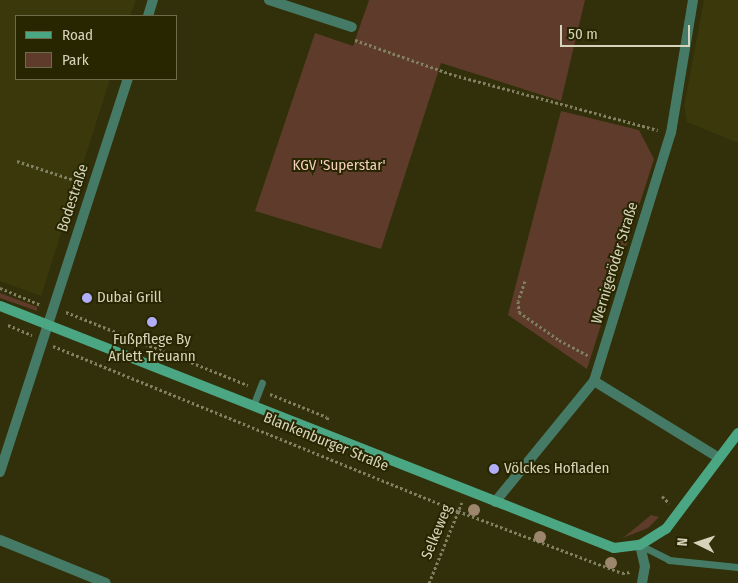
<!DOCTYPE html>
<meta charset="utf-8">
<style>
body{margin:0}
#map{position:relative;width:738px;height:583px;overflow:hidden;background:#31300a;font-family:"Fira Sans Condensed",sans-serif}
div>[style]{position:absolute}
.built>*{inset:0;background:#3b390c}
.green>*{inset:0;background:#5e3b2a}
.path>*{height:3px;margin-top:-1.5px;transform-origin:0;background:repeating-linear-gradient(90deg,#818061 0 2.5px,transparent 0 5px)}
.lane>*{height:7px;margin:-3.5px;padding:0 3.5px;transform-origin:3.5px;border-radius:3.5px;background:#457b66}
.street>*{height:10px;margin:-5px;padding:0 5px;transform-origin:5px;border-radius:5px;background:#457b66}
.secondary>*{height:10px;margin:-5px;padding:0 5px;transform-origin:5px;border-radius:5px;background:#4ba684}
.trees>*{width:12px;height:12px;margin:-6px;border-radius:50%;background:#9c876d}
.dots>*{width:14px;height:14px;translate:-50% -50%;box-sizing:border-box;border:2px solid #282601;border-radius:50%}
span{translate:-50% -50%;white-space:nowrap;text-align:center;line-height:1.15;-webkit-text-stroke:4px #282601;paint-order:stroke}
.park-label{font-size:15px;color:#f4cfbe}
.street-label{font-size:15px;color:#d5d4bb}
.poi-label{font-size:15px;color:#d5d4bb}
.left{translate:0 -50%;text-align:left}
.legend{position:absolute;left:15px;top:15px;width:162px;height:65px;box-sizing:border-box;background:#282601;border:1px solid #6d6c4b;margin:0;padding:6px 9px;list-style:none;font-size:15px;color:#d5d4bb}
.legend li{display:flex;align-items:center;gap:10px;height:25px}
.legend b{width:25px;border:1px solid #6d6c4b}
.north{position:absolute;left:673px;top:518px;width:50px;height:50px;-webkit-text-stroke:4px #282601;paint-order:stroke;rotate:274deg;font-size:14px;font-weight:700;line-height:20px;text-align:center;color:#d5d4bb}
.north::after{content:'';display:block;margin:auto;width:18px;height:22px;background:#d5d4bb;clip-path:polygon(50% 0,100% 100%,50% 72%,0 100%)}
.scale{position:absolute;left:560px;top:25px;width:130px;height:22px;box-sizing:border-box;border:2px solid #d5d4bb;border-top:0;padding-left:6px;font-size:15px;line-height:18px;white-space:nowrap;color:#d5d4bb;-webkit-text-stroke:4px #282601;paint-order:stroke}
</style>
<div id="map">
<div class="built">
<div style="clip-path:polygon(0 0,136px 0,130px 16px,16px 16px,16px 79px,110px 79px,41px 296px,0 281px)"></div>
<div style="clip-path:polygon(704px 0,738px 0,738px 143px,687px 122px,684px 107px)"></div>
</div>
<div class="green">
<div style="clip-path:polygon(369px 0,585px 0,561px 101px,441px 63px,381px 249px,255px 211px,315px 33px,353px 46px)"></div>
<div style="clip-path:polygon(561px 111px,639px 130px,654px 159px,587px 369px,508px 315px)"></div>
<div style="clip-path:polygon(0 293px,37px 307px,37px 311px,0 298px)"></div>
<div style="clip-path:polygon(651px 515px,659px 517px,648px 528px,623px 538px)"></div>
</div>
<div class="path">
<div style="left:355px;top:40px;width:105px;rotate:19.5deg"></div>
<div style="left:454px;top:75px;width:211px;rotate:15.1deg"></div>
<div style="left:17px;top:161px;width:66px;rotate:18.4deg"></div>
<div style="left:525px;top:281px;width:21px;rotate:109deg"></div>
<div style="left:518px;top:301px;width:11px;rotate:85deg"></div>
<div style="left:519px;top:312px;width:49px;rotate:35deg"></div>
<div style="left:559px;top:340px;width:34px;rotate:28deg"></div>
<div style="left:0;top:288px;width:44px;rotate:22.5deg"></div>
<div style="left:66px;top:312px;width:196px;rotate:21.9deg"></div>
<div style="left:8px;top:325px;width:26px;rotate:23deg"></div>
<div style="left:53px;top:346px;width:437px;rotate:22.2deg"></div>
<div style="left:458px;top:511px;width:175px;rotate:20.7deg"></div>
<div style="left:622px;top:573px;width:8px;rotate:-7deg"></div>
<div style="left:270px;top:394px;width:61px;rotate:22deg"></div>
<div style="left:327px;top:417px;width:5px;rotate:68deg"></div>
<div style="left:662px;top:496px;width:10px;rotate:45deg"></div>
<div style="left:429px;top:583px;width:87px;rotate:-67.8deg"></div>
</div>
<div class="lane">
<div style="left:253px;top:406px;width:25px;rotate:-69deg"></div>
<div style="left:640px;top:545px;width:33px;rotate:27deg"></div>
<div style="left:669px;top:560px;width:69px;rotate:5.8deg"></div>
</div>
<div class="street">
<div style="left:269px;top:0;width:87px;rotate:18deg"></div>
<div style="left:148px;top:16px;width:17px;rotate:-73deg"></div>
<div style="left:594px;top:381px;width:147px;rotate:31.6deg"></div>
<div style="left:0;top:472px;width:413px;rotate:-72deg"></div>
<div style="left:495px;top:502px;width:156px;rotate:-50.7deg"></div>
<div style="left:594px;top:381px;width:260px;rotate:-72.8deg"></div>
<div style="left:671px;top:133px;width:135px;rotate:-80.6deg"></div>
<div style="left:0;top:540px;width:114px;rotate:22.1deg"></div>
<div style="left:640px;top:545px;width:22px;rotate:77deg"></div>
<div style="left:645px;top:566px;width:17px;rotate:100deg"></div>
</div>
<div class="secondary">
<div style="left:0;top:306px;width:660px;rotate:21.51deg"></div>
<div style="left:614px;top:548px;width:26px;rotate:-7deg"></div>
<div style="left:640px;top:545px;width:31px;rotate:-32deg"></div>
<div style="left:666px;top:529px;width:120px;rotate:-53.1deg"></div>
</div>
<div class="trees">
<div style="left:474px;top:510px"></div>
<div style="left:540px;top:537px"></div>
<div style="left:611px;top:563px"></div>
</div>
<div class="dots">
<div style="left:87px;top:298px;background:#b2adf9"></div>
<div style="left:152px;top:322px;background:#b2adf9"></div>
<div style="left:494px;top:469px;background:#b2adf9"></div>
</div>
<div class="park-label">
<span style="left:339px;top:166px">KGV 'Superstar'</span>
</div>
<div class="street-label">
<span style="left:73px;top:198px;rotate:-72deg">Bodestraße</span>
<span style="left:615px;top:263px;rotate:-73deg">Wernigeröder Straße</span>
<span style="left:326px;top:442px;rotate:22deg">Blankenburger Straße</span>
<span style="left:437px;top:532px;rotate:-68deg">Selkeweg</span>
</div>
<div class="poi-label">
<span class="left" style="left:97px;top:298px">Dubai Grill</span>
<span style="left:152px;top:348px">Fußpflege By<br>Arlett Treuann</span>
<span class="left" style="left:504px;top:469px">Völckes Hofladen</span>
</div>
<ul class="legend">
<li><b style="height:6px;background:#4ba684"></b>Road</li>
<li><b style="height:14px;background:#5e3b2a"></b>Park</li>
</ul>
<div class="north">N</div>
<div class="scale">50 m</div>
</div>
